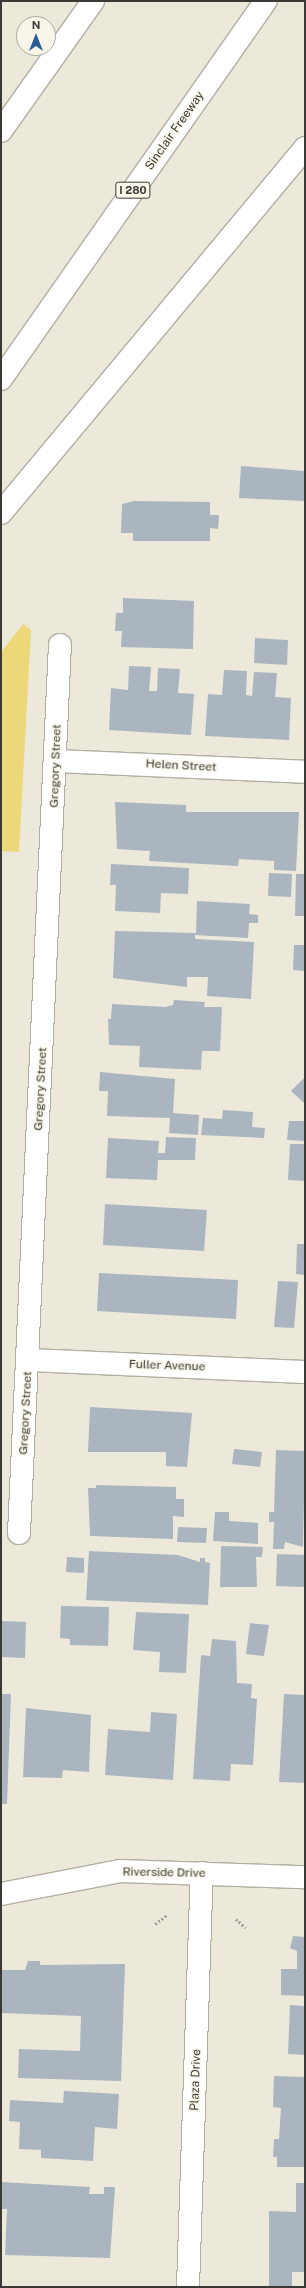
<!DOCTYPE html>
<style>
body{margin:0}
#map{position:relative;width:306px;height:2288px;overflow:hidden;background:#ece9db;font-family:"Public Sans",sans-serif}
div>[style]{position:absolute}
.green>*{inset:0;background:#edd879}
.building>*{inset:0;background:#abb5bf}
.path>*{height:2.5px;margin-top:-1.25px;transform-origin:0;background:repeating-linear-gradient(90deg,#a3a197 0 2px,transparent 0 4px)}
.roads{filter:drop-shadow(1px 0 #b2afa2) drop-shadow(-1px 0 #b2afa2) drop-shadow(0 1px #b2afa2) drop-shadow(0 -1px #b2afa2)}
.minor>*{height:22px;margin:-11px;padding:0 11px;transform-origin:11px;border-radius:11px;background:#fff}
.highway>*{height:22px;margin:-11px;padding:0 11px;transform-origin:11px;border-radius:11px;background:#fff}
span{translate:-50% -50%;white-space:nowrap;text-align:center;line-height:1.15;-webkit-text-stroke:3px #f9f6e9;paint-order:stroke}
.shield-label span{padding:1px 3px;background:#f9f6e9;border:1px solid;border-radius:3px;-webkit-text-stroke-width:0}
.shield-label{font-size:11px;color:#3a3934;font-weight:700}
.street-label{font-size:12px;color:#3a3934}
.frame{position:absolute;inset:0;border:2px solid #3a3934;pointer-events:none}
.north{position:absolute;left:16px;top:16px;width:40px;height:40px;box-sizing:border-box;background:#f9f6e9;border:1px solid #adaaa1;border-radius:50%;rotate:0deg;font-size:11px;font-weight:700;line-height:16px;text-align:center;color:#3a3934}
.north::after{content:'';display:block;margin:auto;width:14px;height:18px;background:#255f96;clip-path:polygon(50% 0,100% 100%,50% 72%,0 100%)}
</style>
<div id="map">
<div class="green">
<div style="clip-path:polygon(23px 624px,31px 630px,19px 852px,1px 851px,1px 652px)"></div>
</div>
<div class="building">
<div style="clip-path:polygon(241px 466px,305px 471px,305px 501px,239px 498px)"></div>
<div style="clip-path:polygon(134px 501px,210px 502px,210px 515px,219px 515px,218px 529px,210px 528px,210px 541px,133px 541px,133px 533px,121px 533px,122px 504px)"></div>
<div style="clip-path:polygon(123px 598px,194px 601px,193px 649px,121px 647px,122px 631px,115px 631px,116px 613px,123px 613px)"></div>
<div style="clip-path:polygon(255px 638px,288px 640px,287px 665px,254px 663px)"></div>
<div style="clip-path:polygon(129px 666px,151px 667px,149px 691px,157px 691px,158px 668px,180px 669px,178px 693px,194px 694px,191px 735px,109px 730px,111px 688px,128px 690px)"></div>
<div style="clip-path:polygon(224px 670px,247px 671px,246px 695px,252px 696px,254px 672px,277px 673px,275px 697px,291px 698px,289px 740px,205px 736px,208px 694px,222px 695px)"></div>
<div style="clip-path:polygon(115px 802px,186px 805px,186px 812px,299px 812px,296px 871px,274px 870px,274px 861px,239px 859px,238px 866px,149px 861px,150px 851px,117px 849px)"></div>
<div style="clip-path:polygon(111px 864px,189px 868px,188px 894px,161px 893px,160px 913px,115px 911px,116px 885px,110px 885px)"></div>
<div style="clip-path:polygon(269px 873px,292px 874px,291px 897px,268px 896px)"></div>
<div style="clip-path:polygon(296px 874px,305px 874px,305px 916px,295px 916px)"></div>
<div style="clip-path:polygon(197px 901px,250px 904px,249px 914px,258px 915px,258px 923px,249px 923px,248px 938px,195px 935px,195px 939px,254px 942px,251px 999px,207px 996px,208px 977px,187px 977px,187px 987px,113px 978px,115px 931px,196px 933px)"></div>
<div style="clip-path:polygon(294px 945px,305px 945px,305px 971px,293px 970px)"></div>
<div style="clip-path:polygon(174px 1000px,205px 1002px,204px 1007px,222px 1007px,220px 1051px,202px 1051px,201px 1070px,139px 1067px,140px 1046px,109px 1045px,108px 1019px,111px 1019px,112px 1004px,165px 1007px,173px 1005px)"></div>
<div style="clip-path:polygon(100px 1072px,175px 1079px,173px 1113px,199px 1115px,198px 1135px,169px 1133px,170px 1118px,107px 1116px,108px 1091px,99px 1091px)"></div>
<div style="clip-path:polygon(305px 1077px,305px 1104px,291px 1091px)"></div>
<div style="clip-path:polygon(223px 1110px,253px 1112px,252px 1127px,265px 1128px,264px 1138px,201px 1135px,203px 1118px,222px 1119px)"></div>
<div style="clip-path:polygon(289px 1121px,305px 1121px,305px 1141px,287px 1140px)"></div>
<div style="clip-path:polygon(166px 1137px,196px 1138px,195px 1160px,158px 1160px,157px 1180px,106px 1178px,108px 1138px,159px 1141px,158px 1153px,165px 1153px)"></div>
<div style="clip-path:polygon(290px 1144px,305px 1144px,305px 1181px,288px 1180px)"></div>
<div style="clip-path:polygon(105px 1204px,207px 1210px,204px 1251px,103px 1245px)"></div>
<div style="clip-path:polygon(297px 1244px,305px 1244px,305px 1275px,296px 1274px)"></div>
<div style="clip-path:polygon(99px 1273px,238px 1280px,236px 1319px,97px 1311px)"></div>
<div style="clip-path:polygon(278px 1281px,298px 1282px,294px 1328px,274px 1327px)"></div>
<div style="clip-path:polygon(90px 1407px,192px 1413px,187px 1467px,166px 1466px,166px 1452px,88px 1452px)"></div>
<div style="clip-path:polygon(234px 1449px,262px 1452px,260px 1467px,232px 1464px)"></div>
<div style="clip-path:polygon(276px 1450px,305px 1451px,303px 1547px,285px 1542px,284px 1549px,273px 1549px,274px 1522px,269px 1522px,269px 1512px,274px 1512px)"></div>
<div style="clip-path:polygon(96px 1485px,176px 1487px,176px 1499px,184px 1499px,184px 1517px,173px 1516px,173px 1539px,90px 1536px,88px 1488px,96px 1488px)"></div>
<div style="clip-path:polygon(215px 1512px,229px 1512px,229px 1521px,258px 1523px,258px 1544px,213px 1541px)"></div>
<div style="clip-path:polygon(178px 1527px,207px 1528px,206px 1543px,177px 1542px)"></div>
<div style="clip-path:polygon(221px 1546px,263px 1547px,262px 1557px,256px 1557px,257px 1587px,220px 1587px)"></div>
<div style="clip-path:polygon(89px 1551px,178px 1555px,200px 1562px,200px 1558px,205px 1558px,205px 1562px,210px 1563px,208px 1605px,86px 1600px)"></div>
<div style="clip-path:polygon(277px 1554px,305px 1555px,305px 1608px,304px 1587px,276px 1586px)"></div>
<div style="clip-path:polygon(67px 1557px,84px 1558px,84px 1573px,66px 1572px)"></div>
<div style="clip-path:polygon(61px 1606px,109px 1607px,108px 1646px,70px 1645px,70px 1639px,60px 1638px)"></div>
<div style="clip-path:polygon(136px 1612px,189px 1614px,186px 1673px,159px 1672px,160px 1652px,133px 1650px)"></div>
<div style="clip-path:polygon(1px 1621px,26px 1622px,25px 1658px,1px 1657px)"></div>
<div style="clip-path:polygon(250px 1623px,269px 1625px,264px 1656px,246px 1654px)"></div>
<div style="clip-path:polygon(212px 1639px,236px 1641px,237px 1683px,252px 1684px,251px 1698px,257px 1699px,253px 1765px,231px 1764px,230px 1781px,193px 1779px,201px 1655px,210px 1656px)"></div>
<div style="clip-path:polygon(1px 1694px,11px 1694px,7px 1804px,1px 1804px)"></div>
<div style="clip-path:polygon(284px 1694px,305px 1695px,305px 1783px,279px 1782px)"></div>
<div style="clip-path:polygon(26px 1708px,91px 1715px,89px 1772px,63px 1770px,62px 1778px,23px 1777px)"></div>
<div style="clip-path:polygon(151px 1712px,177px 1714px,173px 1780px,105px 1775px,108px 1729px,150px 1732px)"></div>
<div style="clip-path:polygon(293px 1936px,305px 1937px,305px 1996px,281px 1995px,281px 1969px,297px 1969px,297px 1951px,290px 1948px)"></div>
<div style="clip-path:polygon(28px 1961px,40px 1961px,40px 1965px,125px 1964px,121px 2081px,18px 2078px,19px 2049px,80px 2051px,81px 2016px,1px 2013px,1px 1970px,25px 1970px)"></div>
<div style="clip-path:polygon(290px 2005px,305px 2006px,305px 2055px,288px 2054px)"></div>
<div style="clip-path:polygon(274px 2076px,305px 2077px,305px 2167px,277px 2167px,277px 2157px,273px 2157px,274px 2139px,279px 2139px,281px 2108px,273px 2107px)"></div>
<div style="clip-path:polygon(64px 2091px,119px 2094px,117px 2129px,95px 2127px,93px 2161px,41px 2158px,41px 2150px,19px 2149px,20px 2122px,9px 2121px,10px 2100px,63px 2103px)"></div>
<div style="clip-path:polygon(1px 2182px,90px 2187px,89px 2194px,104px 2194px,104px 2187px,115px 2187px,110px 2258px,5px 2255px,7px 2209px,1px 2209px)"></div>
<div style="clip-path:polygon(296px 2183px,305px 2183px,305px 2272px,292px 2272px,292px 2287px,269px 2287px,269px 2211px,296px 2212px)"></div>
</div>
<div class="path">
<div style="left:236px;top:1919px;width:13px;rotate:42deg"></div>
<div style="left:155px;top:1924px;width:15px;rotate:-37deg"></div>
</div>
<div class="roads">
<div class="minor">
<div style="left:56px;top:761px;width:249px;rotate:2.5deg"></div>
<div style="left:29px;top:1360px;width:276px;rotate:2.5deg"></div>
<div style="left:19px;top:1533px;width:889px;rotate:-87.36deg"></div>
<div style="left:1px;top:1894px;width:121px;rotate:-10.9deg"></div>
<div style="left:120px;top:1871px;width:185px;rotate:1.9deg"></div>
<div style="left:188px;top:2287px;width:414px;rotate:-88.1deg"></div>
</div>
<div class="highway">
<div style="left:1px;top:131px;width:159px;rotate:-54.7deg"></div>
<div style="left:1px;top:379px;width:462px;rotate:-55deg"></div>
<div style="left:1px;top:513px;width:475px;rotate:-50.2deg"></div>
</div>
</div>
<div class="shield-label">
<span style="left:133px;top:190px">I 280</span>
</div>
<div class="street-label">
<span style="left:175px;top:131px;rotate:-55deg">Sinclair Freeway</span>
<span style="left:56px;top:766px;rotate:-88deg">Gregory Street</span>
<span style="left:181px;top:766px;rotate:3deg">Helen Street</span>
<span style="left:41px;top:1089px;rotate:-87deg">Gregory Street</span>
<span style="left:167px;top:1366px;rotate:2deg">Fuller Avenue</span>
<span style="left:26px;top:1413px;rotate:-87deg">Gregory Street</span>
<span style="left:164px;top:1873px;rotate:1deg">Riverside Drive</span>
<span style="left:196px;top:2080px;rotate:-88deg">Plaza Drive</span>
</div>
<div class="frame"></div>
<div class="north">N</div>
</div>
